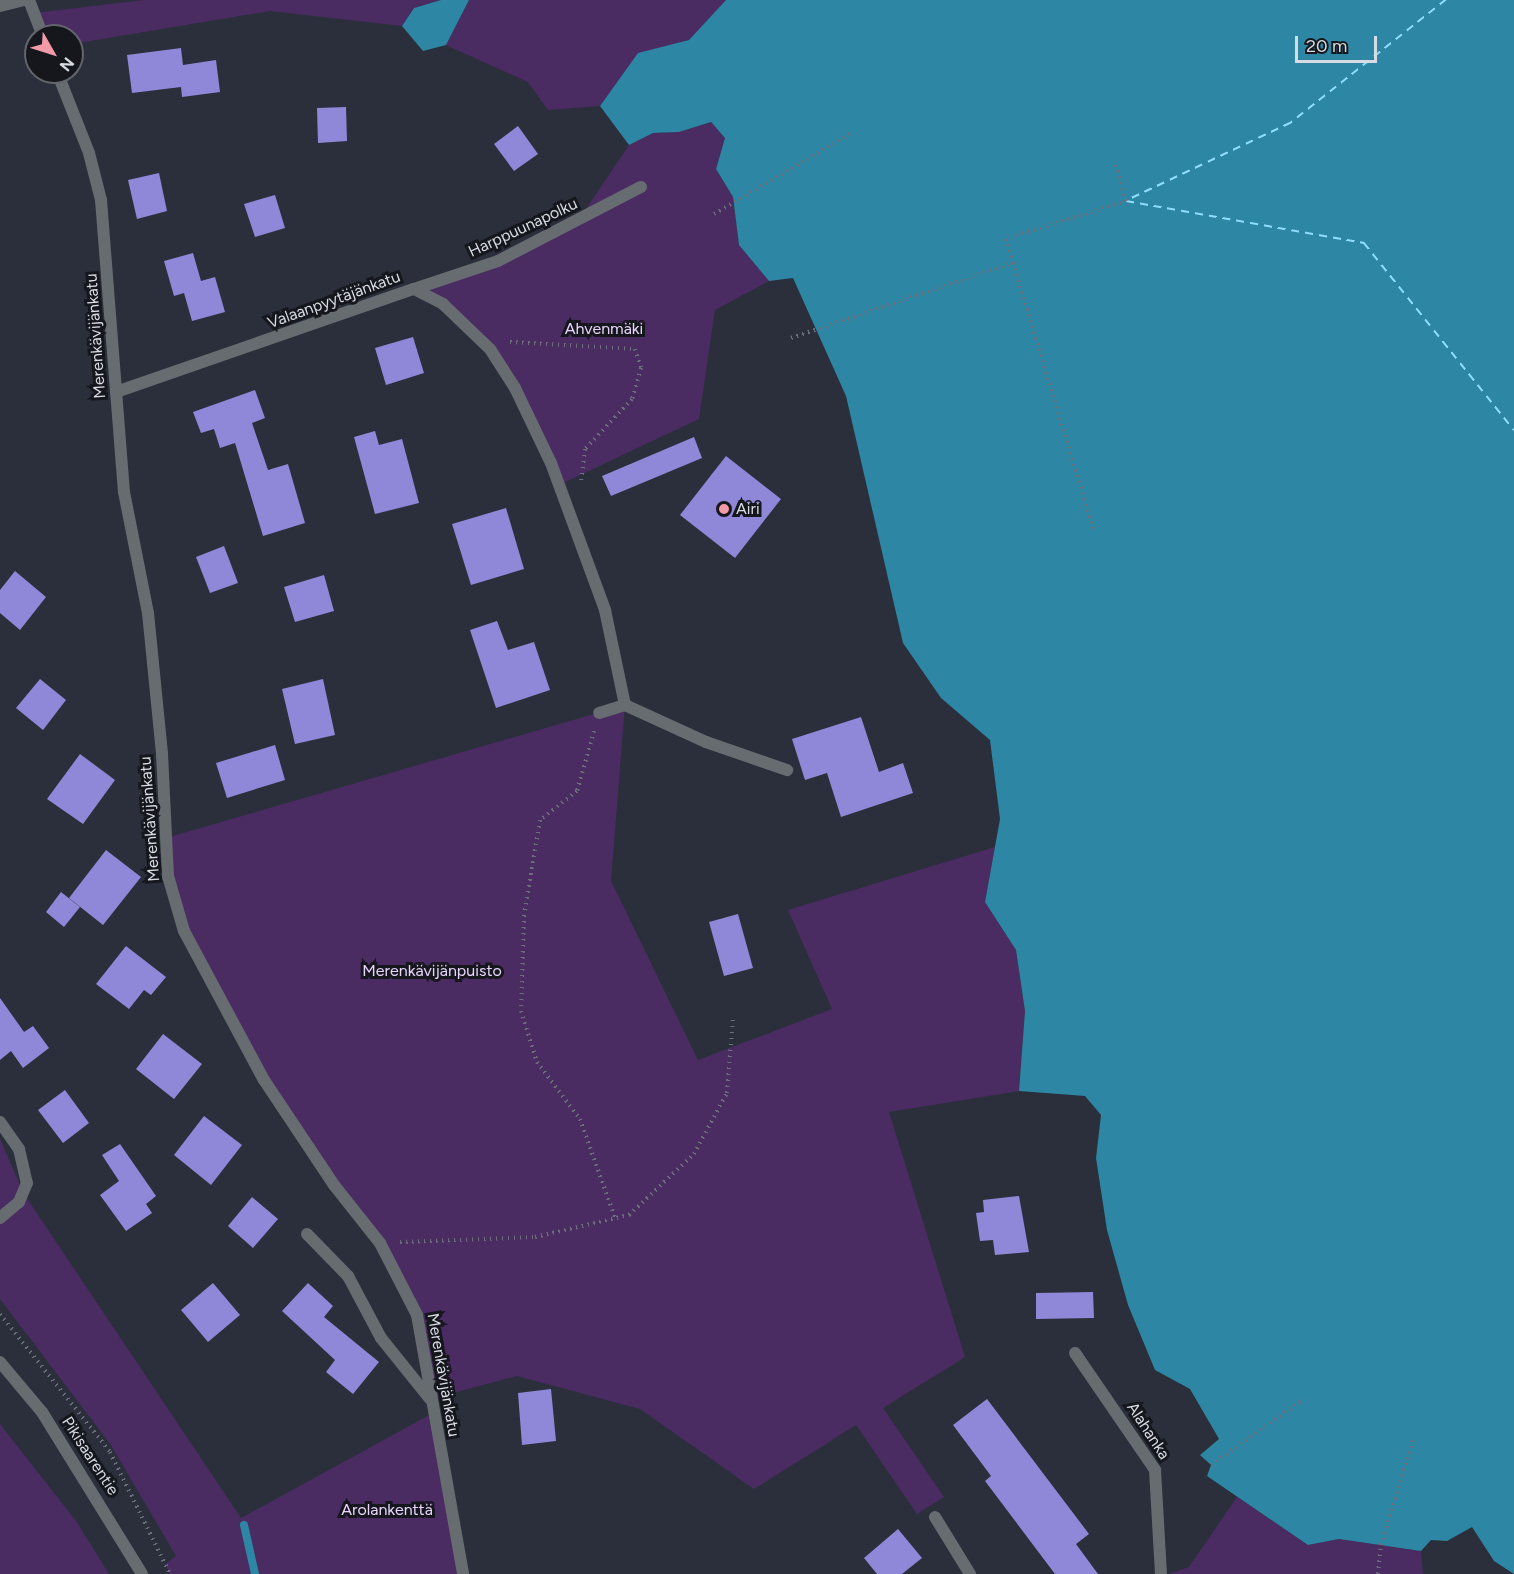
<!DOCTYPE html>
<meta charset="utf-8">
<style>
body{margin:0}
#map{position:relative;width:1514px;height:1574px;overflow:hidden;background:#2a2f3b;font-family:Figtree,sans-serif}
div>[style]{position:absolute}
.green>*{inset:0;background:#4a2c63}
.water>*{inset:0;background:#2c86a4}
.stream>*{height:8px;margin:-4px;padding:0 4px;transform-origin:4px;border-radius:4px;background:#2c86a4}
.ferry>*{height:1.5px;margin-top:-0.75px;transform-origin:0;background:repeating-linear-gradient(90deg,#8fdefe 0 8px,transparent 0 14px)}
.building>*{inset:0;background:#8f88d9}
.path>*{height:4px;margin-top:-2px;transform-origin:0;background:repeating-linear-gradient(90deg,#6a6f79 0 1.5px,transparent 0 6px)}
.service>*{height:12px;margin:-6px;padding:0 6px;transform-origin:6px;border-radius:6px;background:#676c71}
.minor>*{height:12px;margin:-6px;padding:0 6px;transform-origin:6px;border-radius:6px;background:#676c71}
.tertiary>*{height:12px;margin:-6px;padding:0 6px;transform-origin:6px;border-radius:6px;background:#676c71}
.dots>*{width:16px;height:16px;translate:-50% -50%;box-sizing:border-box;border:3px solid #15171d;border-radius:50%}
span{translate:-50% -50%;white-space:nowrap;text-align:center;line-height:1.15;-webkit-text-stroke:6px #15171d;paint-order:stroke}
.street-label{font-size:16px;color:#d7dbe3}
.park-label{font-size:16px;color:#e8d4fd}
.poi-label{font-size:16px;color:#d7dbe3}
.left{translate:0 -50%;text-align:left}
.north{position:absolute;left:24px;top:24px;width:60px;height:60px;box-sizing:border-box;background:#15171d;border:2px solid #63656c;border-radius:50%;rotate:129deg;font-size:16px;font-weight:700;line-height:24px;text-align:center;color:#d7dbe3}
.north::after{content:'';display:block;margin:auto;width:21px;height:27px;background:#f39aa9;clip-path:polygon(50% 0,100% 100%,50% 72%,0 100%)}
.scale{position:absolute;left:1295px;top:36px;width:82px;height:27px;box-sizing:border-box;border:3px solid #d7dbe3;border-top:0;padding-left:8px;font-size:18px;line-height:21px;white-space:nowrap;color:#d7dbe3;-webkit-text-stroke:4px #15171d;paint-order:stroke}
</style>
<div id="map">
<div class="green">
<div style="clip-path:polygon(144px 0,441px 0,414px 8px,402px 26px,270px 11px,72px 44px,72px 36px,43px 36px,34px 13px)"></div>
<div style="clip-path:polygon(469px 0,726px 0,689px 40px,638px 54px,600px 106px,548px 110px,528px 82px,446px 45px)"></div>
<div style="clip-path:polygon(711px 122px,725px 138px,716px 169px,733px 197px,739px 245px,769px 281px,715px 310px,699px 419px,559px 485px,490px 349px,414px 289px,498px 261px,578px 221px,629px 145px,653px 133px,679px 132px)"></div>
<div style="clip-path:polygon(625px 705px,611px 881px,698px 1060px,832px 1009px,788px 910px,995px 847px,985px 902px,1016px 950px,1025px 1011px,1019px 1091px,889px 1112px,965px 1357px,883px 1408px,944px 1497px,917px 1514px,856px 1425px,754px 1489px,640px 1409px,517px 1376px,430px 1399px,405px 1286px,264px 1080px,184px 931px,166px 838px)"></div>
<div style="clip-path:polygon(0 1139px,24px 1194px,241px 1518px,433px 1413px,463px 1574px,170px 1574px,165px 1564px,176px 1556px,111px 1445px,0 1299px)"></div>
<div style="clip-path:polygon(0 1424px,76px 1521px,109px 1574px,0 1574px)"></div>
<div style="clip-path:polygon(1237px 1497px,1308px 1545px,1339px 1539px,1421px 1551px,1423px 1574px,1169px 1574px,1189px 1567px)"></div>
</div>
<div class="water">
<div style="clip-path:polygon(441px 0,469px 0,446px 45px,423px 51px,402px 26px,414px 8px)"></div>
<div style="clip-path:polygon(726px 0,1514px 0,1514px 1574px,1494px 1561px,1472px 1527px,1447px 1541px,1431px 1540px,1421px 1551px,1339px 1539px,1308px 1545px,1207px 1476px,1211px 1465px,1200px 1455px,1219px 1439px,1190px 1389px,1155px 1370px,1128px 1305px,1107px 1230px,1096px 1158px,1101px 1115px,1085px 1096px,1019px 1091px,1025px 1011px,1016px 950px,985px 902px,1000px 819px,990px 740px,941px 698px,903px 643px,846px 396px,793px 278px,769px 281px,739px 245px,733px 197px,716px 169px,725px 138px,711px 122px,679px 132px,653px 133px,629px 145px,600px 106px,638px 53px,689px 40px)"></div>
</div>
<div class="stream">
<div style="left:244px;top:1525px;width:50px;rotate:77.3deg"></div>
</div>
<div class="ferry">
<div style="left:1446px;top:0;width:198px;rotate:141.6deg"></div>
<div style="left:1291px;top:123px;width:183px;rotate:154.7deg"></div>
<div style="left:1126px;top:201px;width:242px;rotate:10deg"></div>
<div style="left:1364px;top:243px;width:240px;rotate:51.3deg"></div>
</div>
<div class="building">
<div style="clip-path:polygon(181px 48px,183px 65px,216px 60px,220px 92px,182px 97px,181px 87px,132px 93px,127px 55px)"></div>
<div style="clip-path:polygon(346px 107px,347px 141px,318px 143px,317px 108px)"></div>
<div style="clip-path:polygon(518px 126px,538px 154px,514px 171px,494px 144px)"></div>
<div style="clip-path:polygon(159px 173px,167px 211px,137px 219px,128px 180px)"></div>
<div style="clip-path:polygon(275px 195px,285px 228px,255px 237px,244px 204px)"></div>
<div style="clip-path:polygon(193px 253px,201px 281px,215px 277px,225px 312px,192px 321px,184px 293px,174px 296px,164px 261px)"></div>
<div style="clip-path:polygon(413px 337px,424px 373px,386px 385px,375px 348px)"></div>
<div style="clip-path:polygon(255px 390px,265px 418px,252px 423px,268px 470px,288px 464px,305px 523px,263px 536px,235px 443px,220px 448px,214px 429px,201px 433px,193px 412px)"></div>
<div style="clip-path:polygon(375px 431px,379px 445px,402px 439px,419px 503px,375px 514px,354px 437px)"></div>
<div style="clip-path:polygon(694px 437px,702px 458px,611px 496px,602px 476px)"></div>
<div style="clip-path:polygon(726px 456px,781px 499px,735px 558px,680px 515px)"></div>
<div style="clip-path:polygon(506px 508px,524px 569px,471px 585px,452px 524px)"></div>
<div style="clip-path:polygon(224px 546px,238px 583px,210px 593px,196px 557px)"></div>
<div style="clip-path:polygon(15px 571px,46px 597px,20px 630px,0 613px,0 590px)"></div>
<div style="clip-path:polygon(324px 575px,334px 611px,295px 622px,284px 587px)"></div>
<div style="clip-path:polygon(497px 621px,508px 650px,534px 642px,550px 690px,496px 708px,470px 630px)"></div>
<div style="clip-path:polygon(40px 679px,66px 700px,43px 730px,16px 708px)"></div>
<div style="clip-path:polygon(323px 679px,335px 735px,295px 744px,282px 689px)"></div>
<div style="clip-path:polygon(861px 717px,879px 772px,903px 763px,913px 793px,841px 817px,827px 773px,805px 780px,792px 739px)"></div>
<div style="clip-path:polygon(275px 745px,285px 780px,227px 798px,216px 763px)"></div>
<div style="clip-path:polygon(80px 754px,115px 780px,83px 824px,47px 799px)"></div>
<div style="clip-path:polygon(106px 850px,141px 877px,103px 925px,69px 898px)"></div>
<div style="clip-path:polygon(61px 892px,80px 907px,64px 927px,46px 912px)"></div>
<div style="clip-path:polygon(738px 914px,753px 968px,724px 976px,709px 922px)"></div>
<div style="clip-path:polygon(126px 946px,166px 977px,151px 995px,144px 990px,129px 1009px,96px 984px)"></div>
<div style="clip-path:polygon(0 998px,24px 1032px,33px 1026px,49px 1048px,23px 1068px,11px 1051px,0 1060px)"></div>
<div style="clip-path:polygon(163px 1034px,202px 1064px,174px 1099px,136px 1069px)"></div>
<div style="clip-path:polygon(65px 1090px,89px 1123px,63px 1143px,38px 1110px)"></div>
<div style="clip-path:polygon(204px 1116px,242px 1145px,211px 1185px,174px 1155px)"></div>
<div style="clip-path:polygon(120px 1144px,156px 1196px,146px 1204px,152px 1213px,126px 1231px,100px 1195px,119px 1181px,102px 1155px)"></div>
<div style="clip-path:polygon(1019px 1196px,1029px 1252px,995px 1255px,993px 1240px,980px 1241px,976px 1213px,984px 1212px,983px 1200px)"></div>
<div style="clip-path:polygon(252px 1197px,278px 1219px,253px 1248px,228px 1226px)"></div>
<div style="clip-path:polygon(213px 1283px,240px 1315px,208px 1342px,181px 1310px)"></div>
<div style="clip-path:polygon(308px 1283px,333px 1306px,324px 1317px,379px 1362px,353px 1394px,326px 1372px,335px 1360px,282px 1311px)"></div>
<div style="clip-path:polygon(1093px 1292px,1094px 1318px,1036px 1319px,1036px 1293px)"></div>
<div style="clip-path:polygon(551px 1389px,556px 1441px,522px 1445px,518px 1393px)"></div>
<div style="clip-path:polygon(987px 1399px,1089px 1534px,1076px 1544px,1098px 1574px,1055px 1574px,985px 1481px,991px 1476px,953px 1425px)"></div>
<div style="clip-path:polygon(898px 1529px,922px 1558px,902px 1574px,877px 1574px,864px 1558px)"></div>
</div>
<div class="path">
<div style="left:714px;top:214px;width:158px;rotate:-30.5deg"></div>
<div style="left:1013px;top:263px;width:25px;rotate:-108deg"></div>
<div style="left:1005px;top:239px;width:127px;rotate:-17.4deg"></div>
<div style="left:1126px;top:201px;width:40px;rotate:-106deg"></div>
<div style="left:791px;top:338px;width:234px;rotate:-18.7deg"></div>
<div style="left:1013px;top:263px;width:281px;rotate:73.2deg"></div>
<div style="left:510px;top:342px;width:125px;rotate:3.2deg"></div>
<div style="left:635px;top:349px;width:20px;rotate:72deg"></div>
<div style="left:641px;top:368px;width:32px;rotate:106deg"></div>
<div style="left:632px;top:399px;width:69px;rotate:133.2deg"></div>
<div style="left:585px;top:449px;width:34px;rotate:97deg"></div>
<div style="left:594px;top:731px;width:62px;rotate:105.8deg"></div>
<div style="left:577px;top:791px;width:47px;rotate:141.9deg"></div>
<div style="left:540px;top:820px;width:96px;rotate:99.6deg"></div>
<div style="left:524px;top:915px;width:96px;rotate:91.8deg"></div>
<div style="left:521px;top:1011px;width:53px;rotate:72.6deg"></div>
<div style="left:537px;top:1062px;width:71px;rotate:53deg"></div>
<div style="left:580px;top:1119px;width:105px;rotate:70.5deg"></div>
<div style="left:400px;top:1242px;width:135px;rotate:-2.1deg"></div>
<div style="left:535px;top:1237px;width:97px;rotate:-13.2deg"></div>
<div style="left:629px;top:1215px;width:89px;rotate:-43.2deg"></div>
<div style="left:694px;top:1154px;width:69px;rotate:-61.6deg"></div>
<div style="left:727px;top:1093px;width:74px;rotate:-85.4deg"></div>
<div style="left:0;top:1314px;width:176px;rotate:51.4deg"></div>
<div style="left:110px;top:1452px;width:136px;rotate:63.8deg"></div>
<div style="left:1211px;top:1465px;width:114px;rotate:-35.4deg"></div>
<div style="left:1378px;top:1574px;width:29px;rotate:-84deg"></div>
<div style="left:1381px;top:1545px;width:110px;rotate:-73.1deg"></div>
</div>
<div class="service">
<div style="left:414px;top:289px;width:89px;rotate:-18.4deg"></div>
<div style="left:498px;top:261px;width:161px;rotate:-27.4deg"></div>
<div style="left:625px;top:705px;width:89px;rotate:24.6deg"></div>
<div style="left:706px;top:742px;width:86px;rotate:19.1deg"></div>
<div style="left:307px;top:1234px;width:59px;rotate:45.7deg"></div>
<div style="left:348px;top:1276px;width:70px;rotate:62deg"></div>
<div style="left:381px;top:1338px;width:78px;rotate:51.2deg"></div>
<div style="left:935px;top:1517px;width:67px;rotate:58.4deg"></div>
</div>
<div class="minor">
<div style="left:29px;top:0;width:39px;rotate:69deg"></div>
<div style="left:0;top:6px;width:25px;rotate:-14deg"></div>
<div style="left:57px;top:72px;width:87px;rotate:68.4deg"></div>
<div style="left:89px;top:153px;width:49px;rotate:75.7deg"></div>
<div style="left:101px;top:200px;width:293px;rotate:85.5deg"></div>
<div style="left:124px;top:492px;width:123px;rotate:78.8deg"></div>
<div style="left:148px;top:613px;width:142px;rotate:84.3deg"></div>
<div style="left:162px;top:754px;width:122px;rotate:87.2deg"></div>
<div style="left:168px;top:876px;width:57px;rotate:73.8deg"></div>
<div style="left:184px;top:931px;width:169px;rotate:61.8deg"></div>
<div style="left:264px;top:1080px;width:126px;rotate:56.3deg"></div>
<div style="left:334px;top:1185px;width:74px;rotate:51.6deg"></div>
<div style="left:380px;top:1243px;width:81px;rotate:62.8deg"></div>
<div style="left:417px;top:1315px;width:263px;rotate:79.9deg"></div>
<div style="left:116px;top:392px;width:315px;rotate:-19.1deg"></div>
<div style="left:414px;top:289px;width:33px;rotate:27deg"></div>
<div style="left:443px;top:304px;width:65px;rotate:43.8deg"></div>
<div style="left:490px;top:349px;width:46px;rotate:57.3deg"></div>
<div style="left:515px;top:388px;width:83px;rotate:64.4deg"></div>
<div style="left:551px;top:463px;width:157px;rotate:69.8deg"></div>
<div style="left:605px;top:610px;width:97px;rotate:78.1deg"></div>
<div style="left:625px;top:705px;width:27px;rotate:163deg"></div>
<div style="left:0;top:1122px;width:33px;rotate:55deg"></div>
<div style="left:19px;top:1149px;width:35px;rotate:77deg"></div>
<div style="left:27px;top:1183px;width:21px;rotate:113deg"></div>
<div style="left:19px;top:1202px;width:25px;rotate:140deg"></div>
<div style="left:1075px;top:1353px;width:142px;rotate:55.6deg"></div>
<div style="left:1155px;top:1470px;width:104px;rotate:86.7deg"></div>
</div>
<div class="tertiary">
<div style="left:0;top:1362px;width:65px;rotate:50deg"></div>
<div style="left:42px;top:1412px;width:190px;rotate:58.3deg"></div>
</div>
<div class="dots">
<div style="left:724px;top:509px;background:#f39aa9"></div>
</div>
<div class="street-label">
<span style="left:523px;top:228px;rotate:-25deg">Harppuunapolku</span>
<span style="left:334px;top:300px;rotate:-20deg">Valaanpyytäjänkatu</span>
<span style="left:96px;top:336px;rotate:-94deg">Merenkävijänkatu</span>
<span style="left:150px;top:819px;rotate:-94deg">Merenkävijänkatu</span>
<span style="left:443px;top:1375px;rotate:80deg">Merenkävijänkatu</span>
<span style="left:1148px;top:1431px;rotate:57deg">Alahanka</span>
<span style="left:90px;top:1456px;rotate:57deg">Pikisaarentie</span>
</div>
<div class="park-label">
<span style="left:604px;top:329px">Ahvenmäki</span>
<span style="left:432px;top:971px">Merenkävijänpuisto</span>
<span style="left:387px;top:1510px">Arolankenttä</span>
</div>
<div class="poi-label">
<span class="left" style="left:736px;top:509px">Airi</span>
</div>
<div class="north">N</div>
<div class="scale">20 m</div>
</div>
